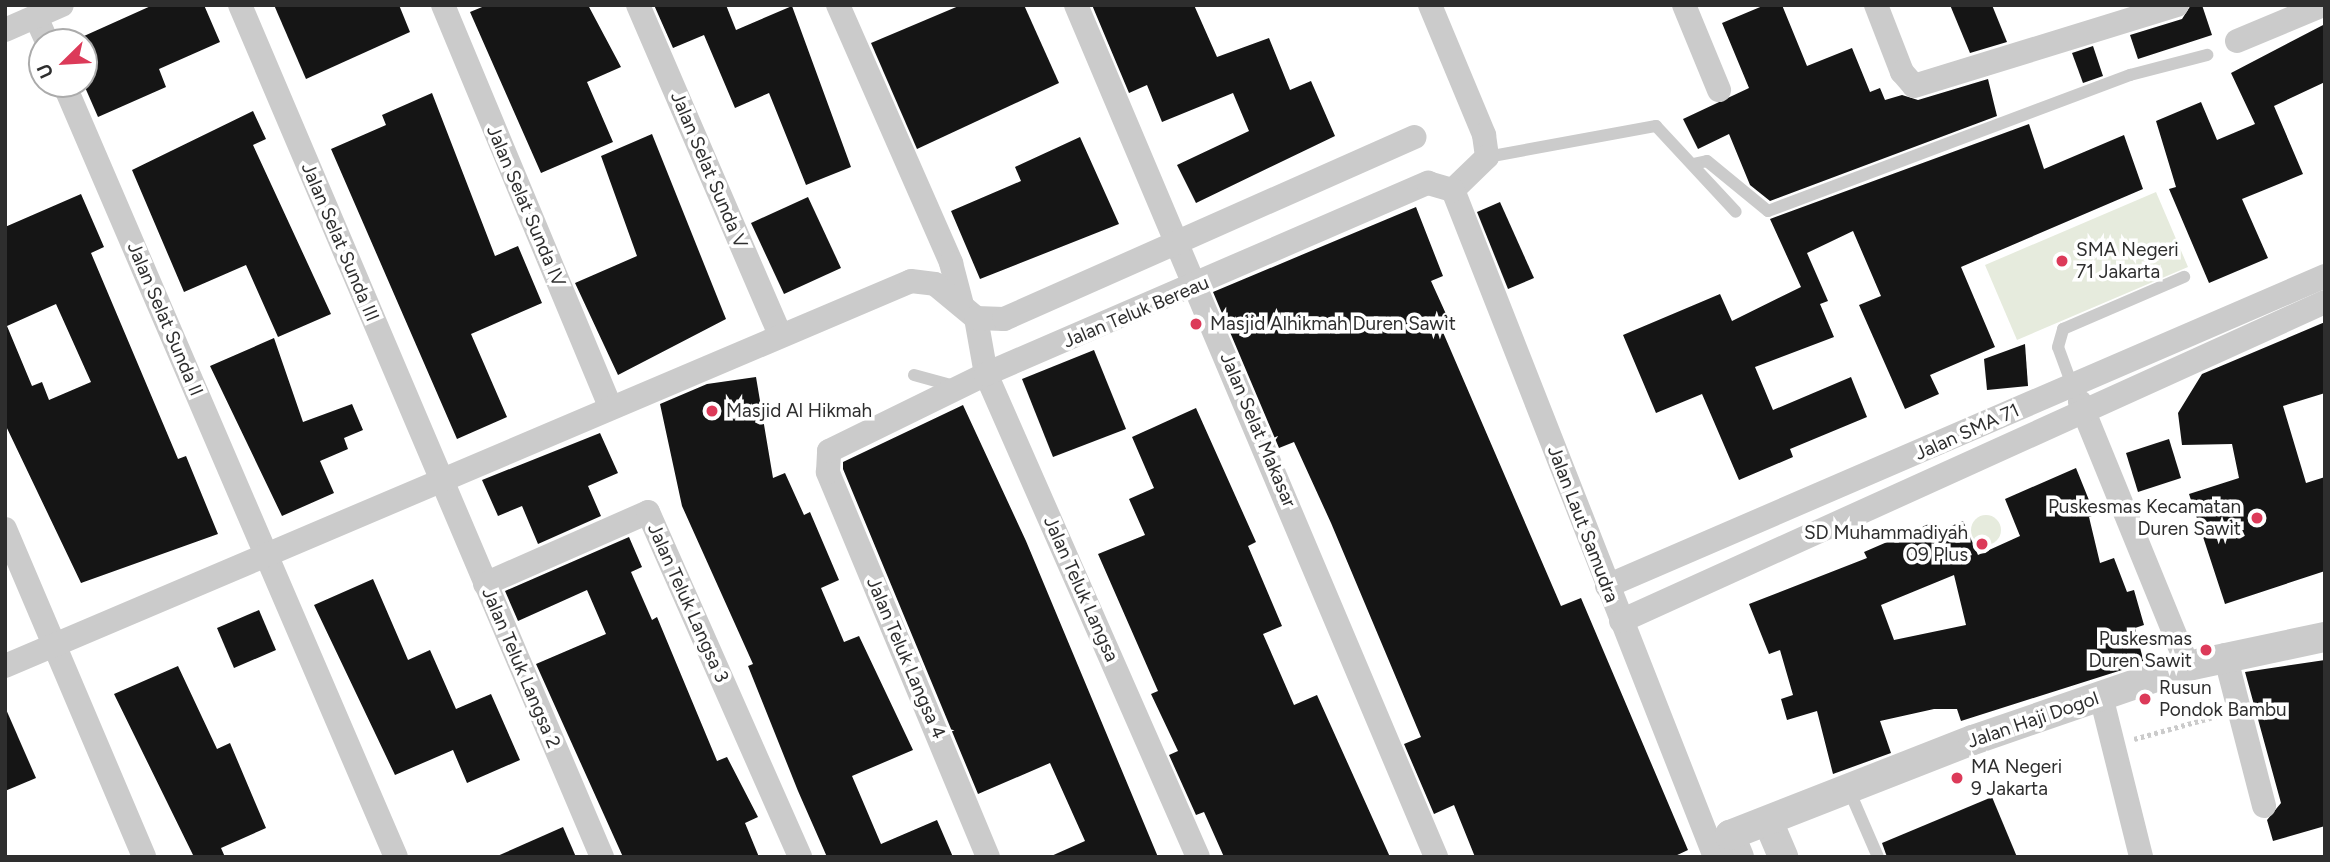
<!DOCTYPE html>
<style>
body{margin:0}
#map{position:relative;width:2330px;height:862px;overflow:hidden;background:#fff;font-family:Figtree,sans-serif}
div>[style]{position:absolute}
.green>*{inset:0;background:#e6ebdd}
.round{border-radius:50%}
.building>*{inset:0;background:#151515}
.path>*{height:4.5px;margin-top:-2.25px;transform-origin:0;background:repeating-linear-gradient(90deg,#cbcbcb 0 3.5px,transparent 0 7px)}
.service>*{height:12px;margin:-6px;padding:0 6px;transform-origin:6px;border-radius:6px;background:#cbcbcb}
.minor>*{height:24px;margin:-12px;padding:0 12px;transform-origin:12px;border-radius:12px;background:#cbcbcb}
.tertiary>*{height:30px;margin:-15px;padding:0 15px;transform-origin:15px;border-radius:15px;background:#cbcbcb}
.dots>*{width:19px;height:19px;translate:-50% -50%;box-sizing:border-box;border:4px solid #fff;border-radius:50%}
span{translate:-50% -50%;white-space:nowrap;text-align:center;line-height:1.15;-webkit-text-stroke:7px #fff;paint-order:stroke}
.street-label{font-size:19px;color:#2e2e2e}
.poi-label{font-size:19px;color:#2e2e2e}
.left{translate:0 -50%;text-align:left}
.right{translate:-100% -50%;text-align:right}
.frame{position:absolute;inset:0;border:7px solid #2e2e2e;pointer-events:none}
.north{position:absolute;left:28px;top:28px;width:70px;height:70px;box-sizing:border-box;background:#fff;border:2px solid #ababab;border-radius:50%;rotate:246deg;font-size:19px;font-weight:700;line-height:28px;text-align:center;color:#2e2e2e}
.north::after{content:'';display:block;margin:auto;width:24px;height:32px;background:#dc3a59;clip-path:polygon(50% 0,100% 100%,50% 72%,0 100%)}
</style>
<div id="map">
<div class="green">
<div style="clip-path:polygon(2156px 192px,2188px 267px,2017px 340px,1985px 265px)"></div>
<div class="round" style="left:1971px;top:515px;width:30px;height:30px"></div>
</div>
<div class="building">
<div style="clip-path:polygon(153px 5px,204px 5px,220px 42px,159px 69px,166px 87px,98px 117px,84px 85px,84px 36px)"></div>
<div style="clip-path:polygon(274px 5px,399px 5px,410px 32px,306px 79px)"></div>
<div style="clip-path:polygon(487px 5px,588px 5px,621px 67px,587px 82px,613px 142px,541px 173px,470px 12px)"></div>
<div style="clip-path:polygon(654px 5px,726px 5px,736px 30px,792px 6px,851px 167px,806px 185px,769px 93px,735px 108px,704px 35px,673px 48px)"></div>
<div style="clip-path:polygon(961px 5px,1024px 5px,1059px 83px,917px 149px,871px 43px)"></div>
<div style="clip-path:polygon(1092px 5px,1194px 5px,1217px 57px,1269px 38px,1290px 90px,1311px 81px,1335px 136px,1196px 203px,1177px 165px,1249px 131px,1233px 93px,1162px 122px,1147px 85px,1129px 93px)"></div>
<div style="clip-path:polygon(1765px 5px,1782px 5px,1807px 66px,1852px 48px,1870px 92px,1880px 88px,1885px 100px,1902px 95px,1918px 100px,1988px 79px,1997px 116px,1770px 201px,1750px 185px,1729px 134px,1698px 149px,1683px 119px,1749px 88px,1722px 23px)"></div>
<div style="clip-path:polygon(1950px 5px,1992px 5px,2007px 42px,1970px 53px)"></div>
<div style="clip-path:polygon(2191px 5px,2202px 5px,2212px 35px,2138px 59px,2130px 35px,2182px 19px)"></div>
<div style="clip-path:polygon(2325px 24px,2325px 82px,2274px 106px,2303px 174px,2242px 199px,2268px 258px,2209px 283px,2169px 189px,2176px 187px,2156px 121px,2201px 102px,2217px 140px,2255px 124px,2231px 73px)"></div>
<div style="clip-path:polygon(2093px 46px,2103px 76px,2083px 83px,2072px 53px)"></div>
<div style="clip-path:polygon(432px 93px,495px 256px,518px 246px,542px 303px,471px 334px,507px 417px,457px 439px,331px 149px,386px 125px,382px 115px)"></div>
<div style="clip-path:polygon(253px 111px,266px 139px,253px 145px,331px 314px,278px 337px,246px 265px,184px 292px,132px 170px)"></div>
<div style="clip-path:polygon(2029px 124px,2044px 169px,2124px 135px,2143px 189px,1961px 267px,1995px 347px,1930px 375px,1939px 394px,1905px 409px,1859px 305px,1881px 296px,1853px 231px,1807px 253px,1828px 301px,1820px 304px,1834px 337px,1755px 367px,1773px 410px,1851px 377px,1867px 417px,1790px 449px,1793px 457px,1739px 480px,1702px 394px,1656px 413px,1623px 335px,1720px 294px,1732px 321px,1801px 287px,1770px 219px)"></div>
<div style="clip-path:polygon(652px 134px,726px 319px,618px 375px,575px 283px,637px 256px,601px 156px)"></div>
<div style="clip-path:polygon(1080px 137px,1119px 224px,980px 279px,951px 211px,1021px 181px,1015px 167px)"></div>
<div style="clip-path:polygon(evenodd,81px 194px,104px 247px,91px 253px,178px 459px,186px 456px,218px 534px,81px 583px,5px 424px,5px 227px,81px 194px,56px 304px,91px 382px,49px 400px,42px 382px,32px 386px,7px 326px,56px 304px)"></div>
<div style="clip-path:polygon(808px 197px,841px 268px,784px 294px,751px 223px)"></div>
<div style="clip-path:polygon(1500px 202px,1534px 278px,1508px 289px,1477px 212px)"></div>
<div style="clip-path:polygon(1416px 207px,1443px 276px,1431px 281px,1451px 325px,1442px 330px,1561px 606px,1581px 598px,1688px 850px,1673px 857px,1475px 857px,1454px 805px,1434px 814px,1404px 744px,1421px 737px,1331px 523px,1294px 442px,1279px 448px,1213px 292px)"></div>
<div style="clip-path:polygon(2325px 322px,2325px 393px,2283px 406px,2306px 483px,2325px 477px,2325px 571px,2225px 604px,2189px 494px,2239px 478px,2232px 444px,2182px 445px,2178px 413px,2202px 374px)"></div>
<div style="clip-path:polygon(274px 338px,303px 422px,352px 404px,363px 430px,344px 438px,348px 449px,320px 461px,334px 493px,282px 516px,210px 366px)"></div>
<div style="clip-path:polygon(2025px 344px,2028px 386px,1987px 390px,1984px 359px)"></div>
<div style="clip-path:polygon(1094px 350px,1126px 429px,1053px 457px,1022px 379px)"></div>
<div style="clip-path:polygon(756px 377px,773px 478px,785px 473px,804px 515px,810px 512px,839px 580px,821px 588px,844px 642px,859px 636px,913px 750px,852px 776px,881px 844px,937px 820px,953px 857px,827px 857px,798px 791px,748px 666px,753px 664px,682px 506px,660px 404px,707px 384px)"></div>
<div style="clip-path:polygon(963px 405px,1026px 541px,1158px 857px,1049px 857px,1085px 841px,1050px 763px,978px 794px,843px 469px,843px 462px)"></div>
<div style="clip-path:polygon(1196px 408px,1256px 542px,1248px 546px,1282px 626px,1263px 634px,1294px 705px,1317px 695px,1390px 857px,1224px 857px,1204px 812px,1196px 815px,1169px 755px,1178px 751px,1151px 694px,1158px 691px,1098px 554px,1145px 535px,1129px 499px,1154px 488px,1132px 437px)"></div>
<div style="clip-path:polygon(600px 433px,618px 473px,588px 486px,601px 516px,538px 544px,522px 506px,498px 516px,482px 480px)"></div>
<div style="clip-path:polygon(2169px 439px,2181px 478px,2138px 492px,2126px 453px)"></div>
<div style="clip-path:polygon(evenodd,2076px 468px,2095px 515px,2089px 517px,2100px 563px,2114px 558px,2127px 592px,2134px 590px,2144px 625px,2135px 628px,2144px 663px,1961px 721px,1957px 709px,1934px 709px,1880px 721px,1891px 753px,1833px 774px,1817px 711px,1787px 720px,1781px 699px,1793px 695px,1780px 650px,1769px 654px,1749px 604px,1867px 558px,1864px 552px,1931px 523px,1935px 533px,1963px 521px,1978px 555px,2020px 536px,2005px 499px,2076px 468px,1954px 575px,1966px 625px,1894px 640px,1881px 605px,1954px 575px)"></div>
<div style="clip-path:polygon(629px 537px,642px 567px,631px 572px,652px 620px,657px 617px,717px 761px,727px 757px,758px 817px,745px 823px,759px 857px,623px 857px,536px 664px,606px 634px,587px 590px,518px 621px,505px 591px)"></div>
<div style="clip-path:polygon(373px 579px,408px 660px,430px 650px,456px 709px,491px 694px,520px 760px,467px 783px,453px 750px,395px 775px,314px 605px)"></div>
<div style="clip-path:polygon(259px 610px,276px 650px,234px 668px,217px 628px)"></div>
<div style="clip-path:polygon(2325px 660px,2325px 826px,2273px 841px,2267px 820px,2281px 803px,2245px 672px)"></div>
<div style="clip-path:polygon(178px 666px,217px 749px,230px 743px,266px 828px,221px 848px,225px 857px,194px 857px,114px 694px)"></div>
<div style="clip-path:polygon(5px 707px,36px 778px,5px 791px)"></div>
<div style="clip-path:polygon(1992px 797px,2017px 857px,1887px 857px,1882px 843px)"></div>
<div style="clip-path:polygon(563px 827px,576px 857px,495px 857px)"></div>
</div>
<div class="path">
<div style="left:2134px;top:739px;width:86px;rotate:-15.5deg"></div>
</div>
<div class="service">
<div style="left:1487px;top:157px;width:172px;rotate:-10.4deg"></div>
<div style="left:1656px;top:126px;width:117px;rotate:47.1deg"></div>
<div style="left:1693px;top:164px;width:14px;rotate:-12deg"></div>
<div style="left:1707px;top:161px;width:79px;rotate:39.3deg"></div>
<div style="left:1768px;top:211px;width:387px;rotate:-20.6deg"></div>
<div style="left:2130px;top:75px;width:80px;rotate:-14.6deg"></div>
<div style="left:914px;top:375px;width:41px;rotate:15.4deg"></div>
<div style="left:2072px;top:385px;width:40px;rotate:-110.2deg"></div>
<div style="left:2058px;top:347px;width:19px;rotate:-74deg"></div>
<div style="left:2063px;top:329px;width:132px;rotate:-23.3deg"></div>
<div style="left:1849px;top:790px;width:73px;rotate:66.6deg"></div>
</div>
<div class="minor">
<div style="left:240px;top:5px;width:926px;rotate:66.98deg"></div>
<div style="left:443px;top:5px;width:435px;rotate:67.4deg"></div>
<div style="left:638px;top:5px;width:358px;rotate:66.7deg"></div>
<div style="left:838px;top:5px;width:282px;rotate:66.3deg"></div>
<div style="left:951px;top:263px;width:43px;rotate:75.3deg"></div>
<div style="left:1076px;top:5px;width:925px;rotate:67.09deg"></div>
<div style="left:1430px;top:5px;width:141px;rotate:67.4deg"></div>
<div style="left:1484px;top:135px;width:22px;rotate:82deg"></div>
<div style="left:1487px;top:157px;width:47px;rotate:135.9deg"></div>
<div style="left:1684px;top:5px;width:92px;rotate:67.6deg"></div>
<div style="left:1876px;top:5px;width:72px;rotate:68.8deg"></div>
<div style="left:1902px;top:72px;width:18px;rotate:49deg"></div>
<div style="left:1914px;top:86px;width:275px;rotate:-17.1deg"></div>
<div style="left:36px;top:17px;width:27px;rotate:66deg"></div>
<div style="left:5px;top:30px;width:62px;rotate:-23.7deg"></div>
<div style="left:2237px;top:41px;width:93px;rotate:-22.7deg"></div>
<div style="left:64px;top:84px;width:841px;rotate:66.76deg"></div>
<div style="left:1453px;top:190px;width:717px;rotate:68.55deg"></div>
<div style="left:976px;top:318px;width:57px;rotate:79.9deg"></div>
<div style="left:986px;top:374px;width:527px;rotate:66.3deg"></div>
<div style="left:2080px;top:402px;width:285px;rotate:67.8deg"></div>
<div style="left:5px;top:529px;width:356px;rotate:67deg"></div>
<div style="left:485px;top:584px;width:178px;rotate:-23.8deg"></div>
<div style="left:648px;top:512px;width:377px;rotate:66.2deg"></div>
<div style="left:1607px;top:586px;width:782px;rotate:-23.35deg"></div>
<div style="left:1621px;top:621px;width:773px;rotate:-24.38deg"></div>
<div style="left:2225px;top:655px;width:156px;rotate:75.5deg"></div>
<div style="left:5px;top:666px;width:984px;rotate:-23.02deg"></div>
<div style="left:911px;top:281px;width:24px;rotate:7deg"></div>
<div style="left:935px;top:284px;width:53px;rotate:39.7deg"></div>
<div style="left:976px;top:318px;width:28px;rotate:2deg"></div>
<div style="left:1004px;top:319px;width:449px;rotate:-23.9deg"></div>
<div style="left:2101px;top:696px;width:166px;rotate:76deg"></div>
<div style="left:988px;top:857px;width:417px;rotate:-112.6deg"></div>
<div style="left:828px;top:472px;width:21px;rotate:-87deg"></div>
<div style="left:829px;top:451px;width:175px;rotate:-26.1deg"></div>
<div style="left:986px;top:374px;width:482px;rotate:-23.4deg"></div>
<div style="left:1428px;top:183px;width:26px;rotate:16deg"></div>
</div>
<div class="tertiary">
<div style="left:1768px;top:821px;width:39px;rotate:67deg"></div>
<div style="left:1739px;top:857px;width:24px;rotate:-112deg"></div>
<div style="left:1730px;top:835px;width:261px;rotate:-21.4deg"></div>
<div style="left:1973px;top:740px;width:227px;rotate:-19deg"></div>
<div style="left:2188px;top:666px;width:140px;rotate:-12deg"></div>
</div>
<div class="dots">
<div style="left:2062px;top:261px;background:#dc3a59"></div>
<div style="left:1196px;top:324px;background:#dc3a59"></div>
<div style="left:712px;top:411px;background:#dc3a59"></div>
<div style="left:2257px;top:518px;background:#dc3a59"></div>
<div style="left:1982px;top:544px;background:#dc3a59"></div>
<div style="left:2206px;top:650px;background:#dc3a59"></div>
<div style="left:2145px;top:699px;background:#dc3a59"></div>
<div style="left:1957px;top:778px;background:#dc3a59"></div>
</div>
<div class="street-label">
<span style="left:709px;top:170px;rotate:67deg">Jalan Selat Sunda V</span>
<span style="left:526px;top:206px;rotate:67deg">Jalan Selat Sunda IV</span>
<span style="left:340px;top:242px;rotate:67deg">Jalan Selat Sunda III</span>
<span style="left:1136px;top:312px;rotate:-23deg">Jalan Teluk Bereau</span>
<span style="left:165px;top:319px;rotate:67deg">Jalan Selat Sunda II</span>
<span style="left:1258px;top:430px;rotate:67deg">Jalan Selat Makasar</span>
<span style="left:1967px;top:432px;rotate:-24deg">Jalan SMA 71</span>
<span style="left:1583px;top:524px;rotate:69deg">Jalan Laut Samudra</span>
<span style="left:1081px;top:589px;rotate:66deg">Jalan Teluk Langsa</span>
<span style="left:688px;top:603px;rotate:66deg">Jalan Teluk Langsa 3</span>
<span style="left:906px;top:658px;rotate:67deg">Jalan Teluk Langsa 4</span>
<span style="left:521px;top:668px;rotate:67deg">Jalan Teluk Langsa 2</span>
<span style="left:2033px;top:720px;rotate:-19deg">Jalan Haji Dogol</span>
</div>
<div class="poi-label">
<span class="left" style="left:2076px;top:261px">SMA Negeri<br>71 Jakarta</span>
<span class="left" style="left:1210px;top:324px">Masjid Alhikmah Duren Sawit</span>
<span class="left" style="left:726px;top:411px">Masjid Al Hikmah</span>
<span class="right" style="left:2241px;top:518px">Puskesmas Kecamatan<br>Duren Sawit</span>
<span class="right" style="left:1968px;top:544px">SD Muhammadiyah<br>09 Plus</span>
<span class="right" style="left:2192px;top:650px">Puskesmas<br>Duren Sawit</span>
<span class="left" style="left:2159px;top:699px">Rusun<br>Pondok Bambu</span>
<span class="left" style="left:1971px;top:778px">MA Negeri<br>9 Jakarta</span>
</div>
<div class="frame"></div>
<div class="north">U</div>
</div>
